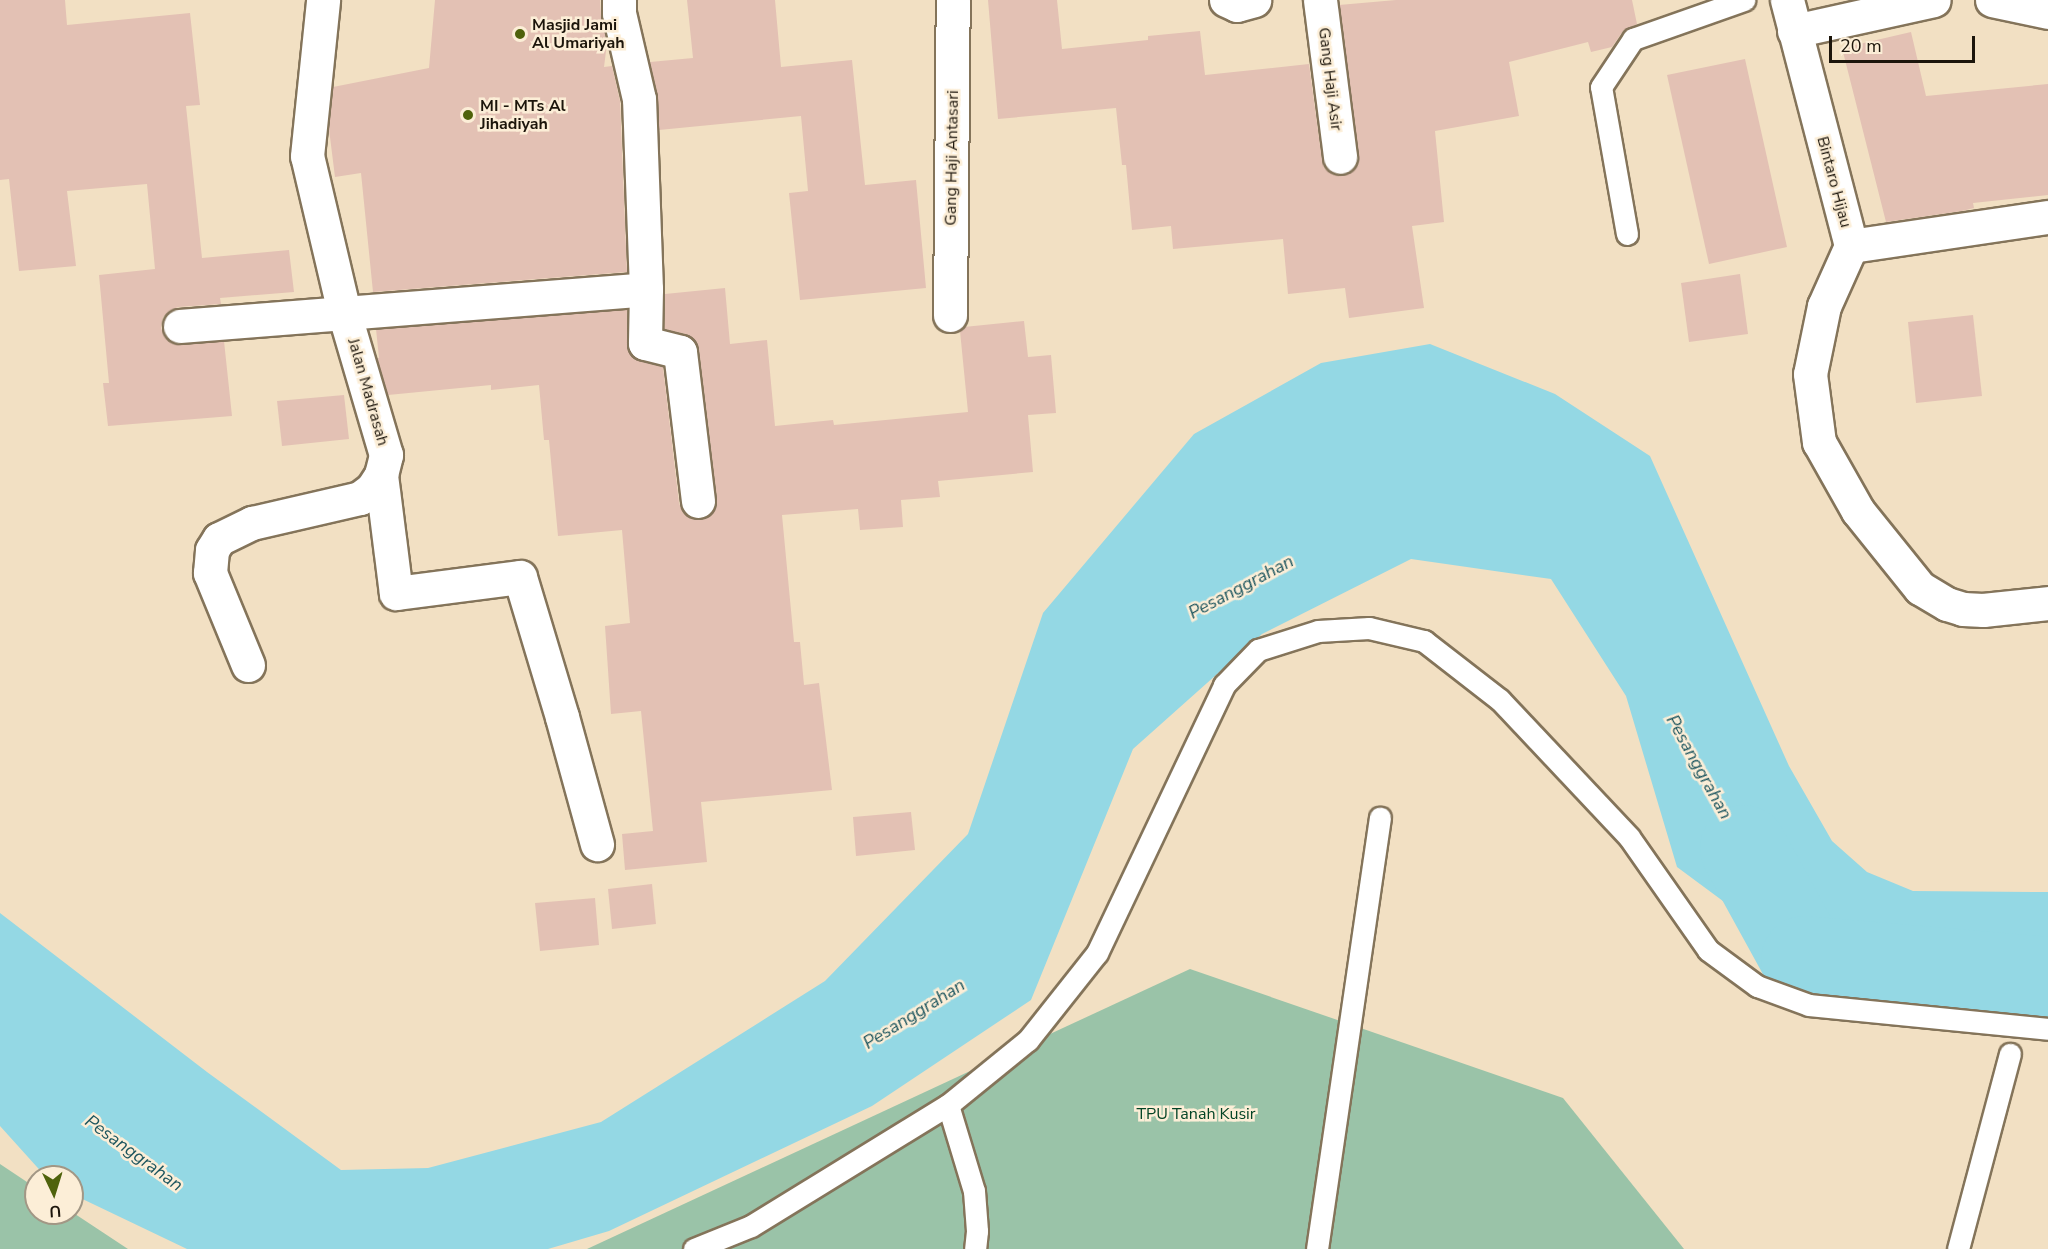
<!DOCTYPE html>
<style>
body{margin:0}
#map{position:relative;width:2048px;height:1249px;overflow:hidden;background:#f2e0c3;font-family:"Nunito Sans",sans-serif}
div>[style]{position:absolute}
.green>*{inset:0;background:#9ac3a8}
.water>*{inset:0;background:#94d8e4}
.river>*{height:87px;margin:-43.5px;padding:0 43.5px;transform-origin:43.5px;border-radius:43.5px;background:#94d8e4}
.building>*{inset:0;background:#e3c1b4}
.roads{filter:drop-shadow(2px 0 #84745a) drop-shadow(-2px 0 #84745a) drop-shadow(0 2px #84745a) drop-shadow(0 -2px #84745a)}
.service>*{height:21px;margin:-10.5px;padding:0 10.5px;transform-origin:10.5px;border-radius:10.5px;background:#fff}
.minor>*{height:33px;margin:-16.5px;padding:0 16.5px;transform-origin:16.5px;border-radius:16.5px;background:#fff}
.dots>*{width:16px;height:16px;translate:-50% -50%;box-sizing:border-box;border:3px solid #fceed7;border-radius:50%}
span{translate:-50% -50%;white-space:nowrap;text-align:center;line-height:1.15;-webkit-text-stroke:5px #fceed7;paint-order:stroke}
.poi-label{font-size:16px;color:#1c150b;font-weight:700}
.left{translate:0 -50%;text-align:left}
.street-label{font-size:16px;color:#1c150b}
.park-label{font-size:16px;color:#024325}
.water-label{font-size:18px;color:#1c555e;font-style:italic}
.north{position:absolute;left:24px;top:1165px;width:60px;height:60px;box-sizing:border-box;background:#fceed7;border:2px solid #a29785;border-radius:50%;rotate:176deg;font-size:16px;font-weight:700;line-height:24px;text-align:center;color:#1c150b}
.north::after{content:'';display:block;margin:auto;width:21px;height:27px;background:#4f620b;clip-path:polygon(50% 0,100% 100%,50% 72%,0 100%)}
.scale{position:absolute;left:1829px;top:36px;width:146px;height:27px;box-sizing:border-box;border:3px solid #1c150b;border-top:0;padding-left:8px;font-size:18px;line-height:21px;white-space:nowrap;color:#1c150b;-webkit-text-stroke:4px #fceed7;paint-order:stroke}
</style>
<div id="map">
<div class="green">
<div style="clip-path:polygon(1190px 969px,1563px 1098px,1684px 1249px,587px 1249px)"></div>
<div style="clip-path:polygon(0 1164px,36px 1188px,36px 1213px,72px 1212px,128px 1249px,0 1249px)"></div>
</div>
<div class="water">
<div style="clip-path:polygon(1430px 344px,1555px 394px,1650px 456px,1789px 766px,1832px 841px,1867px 872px,1913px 891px,2048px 892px,2048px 990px,2025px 982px,1793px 953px,1677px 867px,1626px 696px,1551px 579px,1411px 559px,1262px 634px,1133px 749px,1031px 1000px,872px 1106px,609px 1231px,548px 1249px,187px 1249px,72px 1194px,72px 1177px,46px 1177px,0 1126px,0 913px,207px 1072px,341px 1170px,428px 1168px,601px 1122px,825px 981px,968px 834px,1043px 613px,1194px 434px,1321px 363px)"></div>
</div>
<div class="river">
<div style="left:1743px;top:848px;width:127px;rotate:61.2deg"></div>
<div style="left:1804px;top:959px;width:245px;rotate:4.9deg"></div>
</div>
<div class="building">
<div style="clip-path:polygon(0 0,65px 0,67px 25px,190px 13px,200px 105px,186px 106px,202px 258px,289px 250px,294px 292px,220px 298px,221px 304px,178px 307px,169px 311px,163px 317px,161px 328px,165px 337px,172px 343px,224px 341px,232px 416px,108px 426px,103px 383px,109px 383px,99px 275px,155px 269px,147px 184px,67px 191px,76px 266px,19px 271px,9px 179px,0 180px)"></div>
<div style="clip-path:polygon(435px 0,600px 0,601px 17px,607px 43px,604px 67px,612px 66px,620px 101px,627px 272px,373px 292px,361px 173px,335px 177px,329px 129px,333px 87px,429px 68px)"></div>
<div style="clip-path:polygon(687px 0,775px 0,781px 67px,852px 60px,865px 185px,916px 180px,926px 288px,800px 300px,789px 193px,808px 191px,801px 116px,659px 130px,657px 95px,650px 62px,693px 58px)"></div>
<div style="clip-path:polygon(988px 0,1057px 0,1062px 49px,1148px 40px,1148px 36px,1200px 31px,1205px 75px,1309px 64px,1322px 160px,1325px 169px,1332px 174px,1342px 176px,1352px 172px,1357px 164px,1359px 155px,1339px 5px,1396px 0,1632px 0,1637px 24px,1623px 31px,1612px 47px,1591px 52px,1588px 42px,1509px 62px,1519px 116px,1435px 131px,1444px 222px,1412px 226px,1424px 308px,1349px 318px,1345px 288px,1288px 294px,1283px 239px,1173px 249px,1171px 226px,1132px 230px,1126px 165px,1122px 165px,1116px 108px,998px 119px)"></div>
<div style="clip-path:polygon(1911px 32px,1926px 96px,2048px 84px,2048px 195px,1973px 203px,1974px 208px,1962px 211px,1886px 222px,1842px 48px)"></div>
<div style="clip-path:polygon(1745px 59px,1787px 247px,1709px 264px,1667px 75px)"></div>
<div style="clip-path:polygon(1740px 274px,1748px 334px,1689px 342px,1681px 283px)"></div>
<div style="clip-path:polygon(725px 288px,730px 344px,767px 340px,775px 426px,833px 420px,834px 425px,968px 412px,960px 331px,964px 327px,1024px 321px,1028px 357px,1051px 355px,1056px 413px,1028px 415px,1033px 472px,938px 481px,940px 497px,901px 500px,903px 527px,860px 530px,858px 509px,782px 515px,794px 642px,800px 642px,804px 685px,819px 683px,832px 790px,701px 802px,707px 862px,625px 870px,622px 834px,653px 831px,641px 711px,611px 714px,605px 626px,630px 623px,622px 530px,558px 536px,549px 440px,544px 440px,539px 385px,491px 390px,491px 385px,388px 395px,377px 358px,379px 358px,376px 329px,627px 309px,628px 351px,640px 361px,663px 367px,679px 503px,683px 513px,690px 518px,700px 520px,710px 516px,715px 508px,717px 499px,699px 350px,694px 340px,685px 334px,664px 329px,665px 294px)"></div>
<div style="clip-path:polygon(1973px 315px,1982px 396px,1916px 403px,1908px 322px)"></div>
<div style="clip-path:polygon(344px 395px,349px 439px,282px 446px,277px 401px)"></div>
<div style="clip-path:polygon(911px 812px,915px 850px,856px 856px,853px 817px)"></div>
<div style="clip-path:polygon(652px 884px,656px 924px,612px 929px,608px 889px)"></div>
<div style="clip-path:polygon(595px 898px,599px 945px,540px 951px,535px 903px)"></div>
</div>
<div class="roads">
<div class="service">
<div style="left:1627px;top:234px;width:149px;rotate:-100deg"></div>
<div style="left:1601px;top:87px;width:58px;rotate:-56.3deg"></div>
<div style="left:1633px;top:39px;width:118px;rotate:-19.4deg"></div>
<div style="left:948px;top:1105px;width:90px;rotate:73.2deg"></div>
<div style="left:974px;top:1191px;width:40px;rotate:85.7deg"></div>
<div style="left:977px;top:1231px;width:18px;rotate:96deg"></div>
<div style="left:694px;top:1249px;width:61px;rotate:-22deg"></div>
<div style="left:751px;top:1226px;width:231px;rotate:-31.6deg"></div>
<div style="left:948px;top:1105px;width:103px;rotate:-39.1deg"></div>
<div style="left:1028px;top:1040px;width:111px;rotate:-51.6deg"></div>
<div style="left:1097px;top:953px;width:297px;rotate:-64.6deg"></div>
<div style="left:1224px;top:685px;width:49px;rotate:-45.8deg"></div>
<div style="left:1258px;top:650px;width:63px;rotate:-17.6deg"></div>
<div style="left:1318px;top:631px;width:51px;rotate:-3.4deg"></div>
<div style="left:1369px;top:628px;width:57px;rotate:13.3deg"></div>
<div style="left:1424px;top:641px;width:96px;rotate:37.8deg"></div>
<div style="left:1500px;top:700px;width:188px;rotate:46.7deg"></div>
<div style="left:1629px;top:837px;width:138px;rotate:55deg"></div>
<div style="left:1708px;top:950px;width:61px;rotate:36.3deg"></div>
<div style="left:1757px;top:986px;width:55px;rotate:20.1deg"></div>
<div style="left:1809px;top:1005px;width:240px;rotate:5.7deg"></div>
<div style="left:1317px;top:1249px;width:436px;rotate:-81.7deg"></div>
<div style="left:1958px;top:1249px;width:202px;rotate:-75.1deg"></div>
</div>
<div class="minor">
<div style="left:1226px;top:0;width:12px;rotate:24deg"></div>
<div style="left:1237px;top:5px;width:18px;rotate:-16deg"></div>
<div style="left:1320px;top:0;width:158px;rotate:82.7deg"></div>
<div style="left:1787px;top:0;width:254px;rotate:75.4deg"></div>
<div style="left:1851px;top:246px;width:199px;rotate:-8.4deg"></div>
<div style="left:1992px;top:0;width:57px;rotate:12.1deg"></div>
<div style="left:1794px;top:31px;width:143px;rotate:-12.5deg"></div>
<div style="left:1851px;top:246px;width:66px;rotate:114.2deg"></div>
<div style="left:1824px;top:306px;width:69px;rotate:101.6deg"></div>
<div style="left:1810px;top:374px;width:69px;rotate:82.5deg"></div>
<div style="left:1819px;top:442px;width:79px;rotate:60.5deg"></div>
<div style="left:1858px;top:511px;width:99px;rotate:51.2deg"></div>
<div style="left:1920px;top:588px;width:31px;rotate:31deg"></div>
<div style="left:1947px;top:604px;width:17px;rotate:17deg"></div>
<div style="left:1963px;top:609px;width:20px;rotate:3deg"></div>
<div style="left:1983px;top:610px;width:65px;rotate:-6.1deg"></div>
<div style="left:646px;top:289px;width:54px;rotate:91.1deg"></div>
<div style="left:645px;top:343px;width:36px;rotate:14deg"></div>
<div style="left:680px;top:352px;width:150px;rotate:83.1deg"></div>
<div style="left:950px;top:315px;width:315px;rotate:-89.5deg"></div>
<div style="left:180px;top:326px;width:467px;rotate:-4.5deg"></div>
<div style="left:646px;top:289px;width:190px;rotate:-92.1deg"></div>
<div style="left:639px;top:99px;width:88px;rotate:-103.1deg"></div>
<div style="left:619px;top:13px;width:13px;rotate:-90deg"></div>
<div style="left:381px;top:475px;width:119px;rotate:82.8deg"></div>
<div style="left:396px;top:593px;width:125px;rotate:-7.4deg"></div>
<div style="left:520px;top:577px;width:146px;rotate:73.3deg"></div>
<div style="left:562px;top:717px;width:132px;rotate:74.6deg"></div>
<div style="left:248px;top:665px;width:100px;rotate:-112.4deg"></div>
<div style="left:210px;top:573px;width:23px;rotate:-85deg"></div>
<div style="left:212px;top:550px;width:13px;rotate:-58deg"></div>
<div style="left:219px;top:539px;width:37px;rotate:-26deg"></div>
<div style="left:252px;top:523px;width:111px;rotate:-13deg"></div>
<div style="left:360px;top:498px;width:15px;rotate:-37deg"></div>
<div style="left:372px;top:489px;width:17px;rotate:-57deg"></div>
<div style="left:381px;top:475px;width:21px;rotate:-76deg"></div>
<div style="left:386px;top:455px;width:149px;rotate:-106.4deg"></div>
<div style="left:344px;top:312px;width:160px;rotate:-103.3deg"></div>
<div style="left:307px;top:156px;width:157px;rotate:-84.1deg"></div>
</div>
</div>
<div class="dots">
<div style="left:520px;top:34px;background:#4f620b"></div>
<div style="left:468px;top:115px;background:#4f620b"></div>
</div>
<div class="poi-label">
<span class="left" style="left:532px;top:34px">Masjid Jami<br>Al Umariyah</span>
<span class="left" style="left:480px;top:115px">MI - MTs Al<br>Jihadiyah</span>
</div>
<div class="street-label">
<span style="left:1330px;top:79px;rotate:83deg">Gang Haji Asir</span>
<span style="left:952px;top:158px;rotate:-89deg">Gang Haji Antasari</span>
<span style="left:1834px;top:182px;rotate:75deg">Bintaro Hijau</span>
<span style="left:368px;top:392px;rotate:74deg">Jalan Madrasah</span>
</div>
<div class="park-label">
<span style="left:1196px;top:1114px">TPU Tanah Kusir</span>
</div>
<div class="water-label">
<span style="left:1241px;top:587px;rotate:-28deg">Pesanggrahan</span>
<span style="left:1699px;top:767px;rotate:61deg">Pesanggrahan</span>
<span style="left:914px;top:1014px;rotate:-32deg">Pesanggrahan</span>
<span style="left:134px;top:1153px;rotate:36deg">Pesanggrahan</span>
</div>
<div class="north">U</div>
<div class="scale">20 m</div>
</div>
